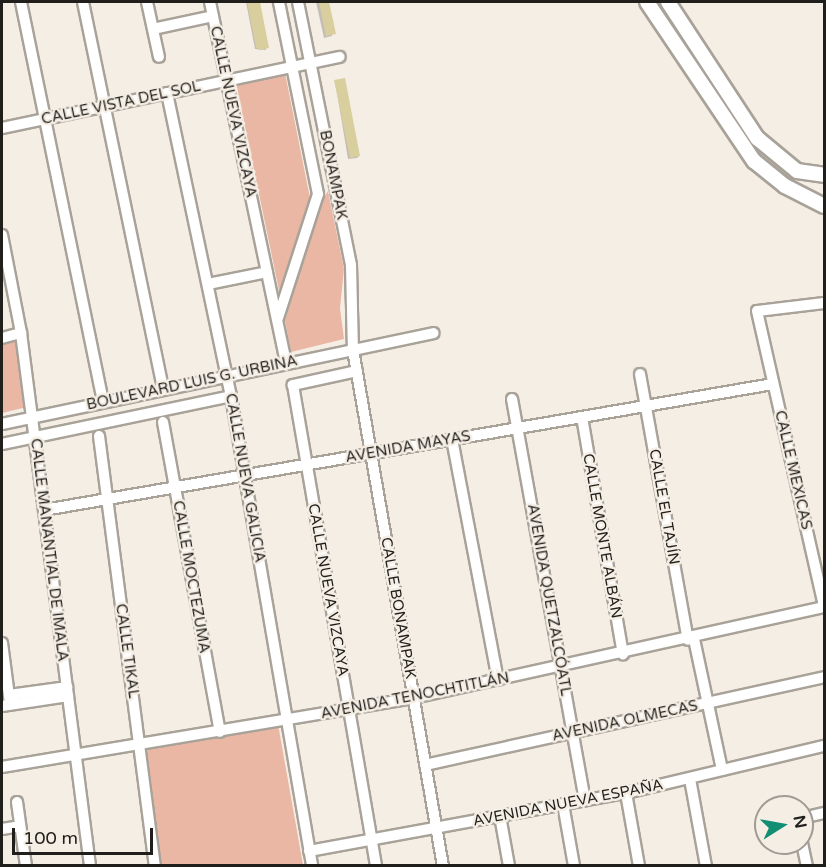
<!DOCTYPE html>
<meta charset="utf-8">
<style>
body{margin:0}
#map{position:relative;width:826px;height:867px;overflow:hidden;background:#f5eee5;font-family:"Varela Round",sans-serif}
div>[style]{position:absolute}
.green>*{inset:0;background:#eab7a5}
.shadow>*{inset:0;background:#0003}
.building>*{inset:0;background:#d9ce9d}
.roads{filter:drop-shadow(2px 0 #a8a299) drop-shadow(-2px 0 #a8a299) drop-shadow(0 2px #a8a299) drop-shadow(0 -2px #a8a299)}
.street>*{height:10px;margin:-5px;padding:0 5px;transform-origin:5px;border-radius:5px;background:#fff}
.secondary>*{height:14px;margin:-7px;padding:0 7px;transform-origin:7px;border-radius:7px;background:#fff}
span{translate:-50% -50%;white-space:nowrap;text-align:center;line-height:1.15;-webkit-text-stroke:5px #f5eee5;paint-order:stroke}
.street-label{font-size:15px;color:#211f1b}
.frame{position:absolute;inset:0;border:3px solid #211f1b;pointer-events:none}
.north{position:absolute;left:754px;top:795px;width:60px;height:60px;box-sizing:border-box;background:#f5eee5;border:2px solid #a09b94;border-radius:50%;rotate:79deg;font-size:16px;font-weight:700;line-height:24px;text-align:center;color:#211f1b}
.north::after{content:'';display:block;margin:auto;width:21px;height:27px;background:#118e73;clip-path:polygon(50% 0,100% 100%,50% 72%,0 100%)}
.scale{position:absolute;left:12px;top:828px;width:141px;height:27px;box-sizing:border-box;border:3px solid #211f1b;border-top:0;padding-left:8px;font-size:18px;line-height:21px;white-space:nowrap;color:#211f1b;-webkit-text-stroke:4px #f5eee5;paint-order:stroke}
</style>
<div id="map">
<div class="green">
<div style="clip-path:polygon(285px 73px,310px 198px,280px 295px,236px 83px)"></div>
<div style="clip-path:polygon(328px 191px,344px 269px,340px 308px,344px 339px,291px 352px,285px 321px,321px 202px)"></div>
<div style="clip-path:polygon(17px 335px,27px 407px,2px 413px,2px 339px)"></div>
<div style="clip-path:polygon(278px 724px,303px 865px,161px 865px,144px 748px)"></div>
</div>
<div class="shadow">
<div style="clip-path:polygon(246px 2px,258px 2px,266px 50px,255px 49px)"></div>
<div style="clip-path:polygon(316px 2px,328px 2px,332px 36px,324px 38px)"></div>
<div style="clip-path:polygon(335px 81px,359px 156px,357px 158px,348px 159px)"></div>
</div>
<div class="building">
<div style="clip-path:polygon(247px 2px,260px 2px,269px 48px,259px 50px,256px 47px)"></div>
<div style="clip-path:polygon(319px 2px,329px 2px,336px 34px,326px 36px)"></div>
<div style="clip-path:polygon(345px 78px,360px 156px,350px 158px,334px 80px)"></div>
</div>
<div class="roads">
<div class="street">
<div style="left:21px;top:2px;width:408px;rotate:78.4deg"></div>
<div style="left:83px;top:2px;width:395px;rotate:78.3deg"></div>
<div style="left:147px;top:2px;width:56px;rotate:77.7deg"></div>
<div style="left:210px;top:2px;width:369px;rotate:78.1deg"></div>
<div style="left:298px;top:2px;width:268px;rotate:78.6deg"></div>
<div style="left:351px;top:265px;width:85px;rotate:88.7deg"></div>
<div style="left:353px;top:350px;width:524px;rotate:80.11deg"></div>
<div style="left:153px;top:29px;width:61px;rotate:-12.2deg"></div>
<div style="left:167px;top:93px;width:310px;rotate:78.1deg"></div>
<div style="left:231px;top:396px;width:477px;rotate:80.2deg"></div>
<div style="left:2px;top:128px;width:345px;rotate:-11.9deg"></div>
<div style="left:2px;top:235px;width:100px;rotate:79deg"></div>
<div style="left:21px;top:333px;width:537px;rotate:82.62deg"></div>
<div style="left:208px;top:284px;width:60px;rotate:-11.5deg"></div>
<div style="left:824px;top:303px;width:67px;rotate:173.2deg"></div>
<div style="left:757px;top:311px;width:303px;rotate:77.2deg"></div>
<div style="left:278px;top:318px;width:130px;rotate:-72.1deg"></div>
<div style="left:318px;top:194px;width:196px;rotate:-101.5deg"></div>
<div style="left:2px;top:338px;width:20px;rotate:-15deg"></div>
<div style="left:357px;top:371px;width:66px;rotate:167.7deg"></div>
<div style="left:293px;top:385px;width:488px;rotate:80.2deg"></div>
<div style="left:640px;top:374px;width:270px;rotate:79.8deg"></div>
<div style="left:512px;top:399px;width:408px;rotate:79.7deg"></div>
<div style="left:582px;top:417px;width:241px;rotate:80.2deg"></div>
<div style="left:163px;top:422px;width:315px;rotate:79.6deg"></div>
<div style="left:2px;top:424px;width:441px;rotate:-11.9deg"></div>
<div style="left:99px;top:436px;width:434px;rotate:82.6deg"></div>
<div style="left:452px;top:439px;width:245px;rotate:79.2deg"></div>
<div style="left:2px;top:444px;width:234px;rotate:-11.8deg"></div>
<div style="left:44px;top:510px;width:740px;rotate:-9.81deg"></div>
<div style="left:694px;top:639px;width:134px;rotate:77.9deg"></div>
<div style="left:2px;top:643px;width:62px;rotate:82.5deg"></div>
<div style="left:9px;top:695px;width:59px;rotate:-7.9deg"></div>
<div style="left:2px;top:706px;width:67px;rotate:-8.6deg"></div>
<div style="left:425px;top:765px;width:409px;rotate:-12.4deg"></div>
<div style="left:2px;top:767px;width:417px;rotate:-9.5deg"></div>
<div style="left:413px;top:698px;width:421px;rotate:-12.5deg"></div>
<div style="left:690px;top:779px;width:88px;rotate:79.6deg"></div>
<div style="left:626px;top:793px;width:74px;rotate:79.9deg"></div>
<div style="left:17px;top:802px;width:65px;rotate:82deg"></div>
<div style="left:563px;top:804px;width:63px;rotate:79.9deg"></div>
<div style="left:500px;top:816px;width:51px;rotate:79.8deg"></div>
<div style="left:802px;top:818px;width:23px;rotate:-13deg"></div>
<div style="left:2px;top:829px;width:18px;rotate:-9deg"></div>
<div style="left:802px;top:843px;width:24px;rotate:78deg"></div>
<div style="left:309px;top:851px;width:322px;rotate:-10.4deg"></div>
<div style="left:626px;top:793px;width:204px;rotate:-13.4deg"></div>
</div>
<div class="secondary">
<div style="left:647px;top:2px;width:192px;rotate:56.1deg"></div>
<div style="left:754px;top:161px;width:40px;rotate:39deg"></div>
<div style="left:785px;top:186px;width:44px;rotate:27.1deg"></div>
<div style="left:668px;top:2px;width:163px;rotate:56.8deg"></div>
<div style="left:757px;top:138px;width:52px;rotate:39.5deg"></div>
<div style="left:797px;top:171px;width:27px;rotate:8deg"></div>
</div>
</div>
<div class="street-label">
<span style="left:121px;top:103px;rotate:-12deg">CALLE VISTA DEL SOL</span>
<span style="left:233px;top:112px;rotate:78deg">CALLE NUEVA VIZCAYA</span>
<span style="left:333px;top:175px;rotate:79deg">BONAMPAK</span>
<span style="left:192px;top:383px;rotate:-12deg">BOULEVARD LUIS G. URBINA</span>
<span style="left:408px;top:447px;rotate:-10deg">AVENIDA MAYAS</span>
<span style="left:793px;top:470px;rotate:77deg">CALLE MEXICAS</span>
<span style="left:245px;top:478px;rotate:80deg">CALLE NUEVA GALICIA</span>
<span style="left:664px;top:507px;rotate:80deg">CALLE EL TAJÍN</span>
<span style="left:602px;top:536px;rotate:80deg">CALLE MONTE ALBÁN</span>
<span style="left:49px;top:550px;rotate:83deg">CALLE MANANTIAL DE IMALA</span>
<span style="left:191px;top:577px;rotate:80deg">CALLE MOCTEZUMA</span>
<span style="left:328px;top:590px;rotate:80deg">CALLE NUEVA VIZCAYA</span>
<span style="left:549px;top:600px;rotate:80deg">AVENIDA QUETZALCÓATL</span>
<span style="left:398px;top:608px;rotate:80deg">CALLE BONAMPAK</span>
<span style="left:127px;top:651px;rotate:82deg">CALLE TIKAL</span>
<span style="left:415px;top:696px;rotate:-11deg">AVENIDA TENOCHTITLÁN</span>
<span style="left:625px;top:721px;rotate:-12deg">AVENIDA OLMECAS</span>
<span style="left:568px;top:803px;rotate:-11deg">AVENIDA NUEVA ESPAÑA</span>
</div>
<div class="frame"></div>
<div class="north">N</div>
<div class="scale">100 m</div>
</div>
